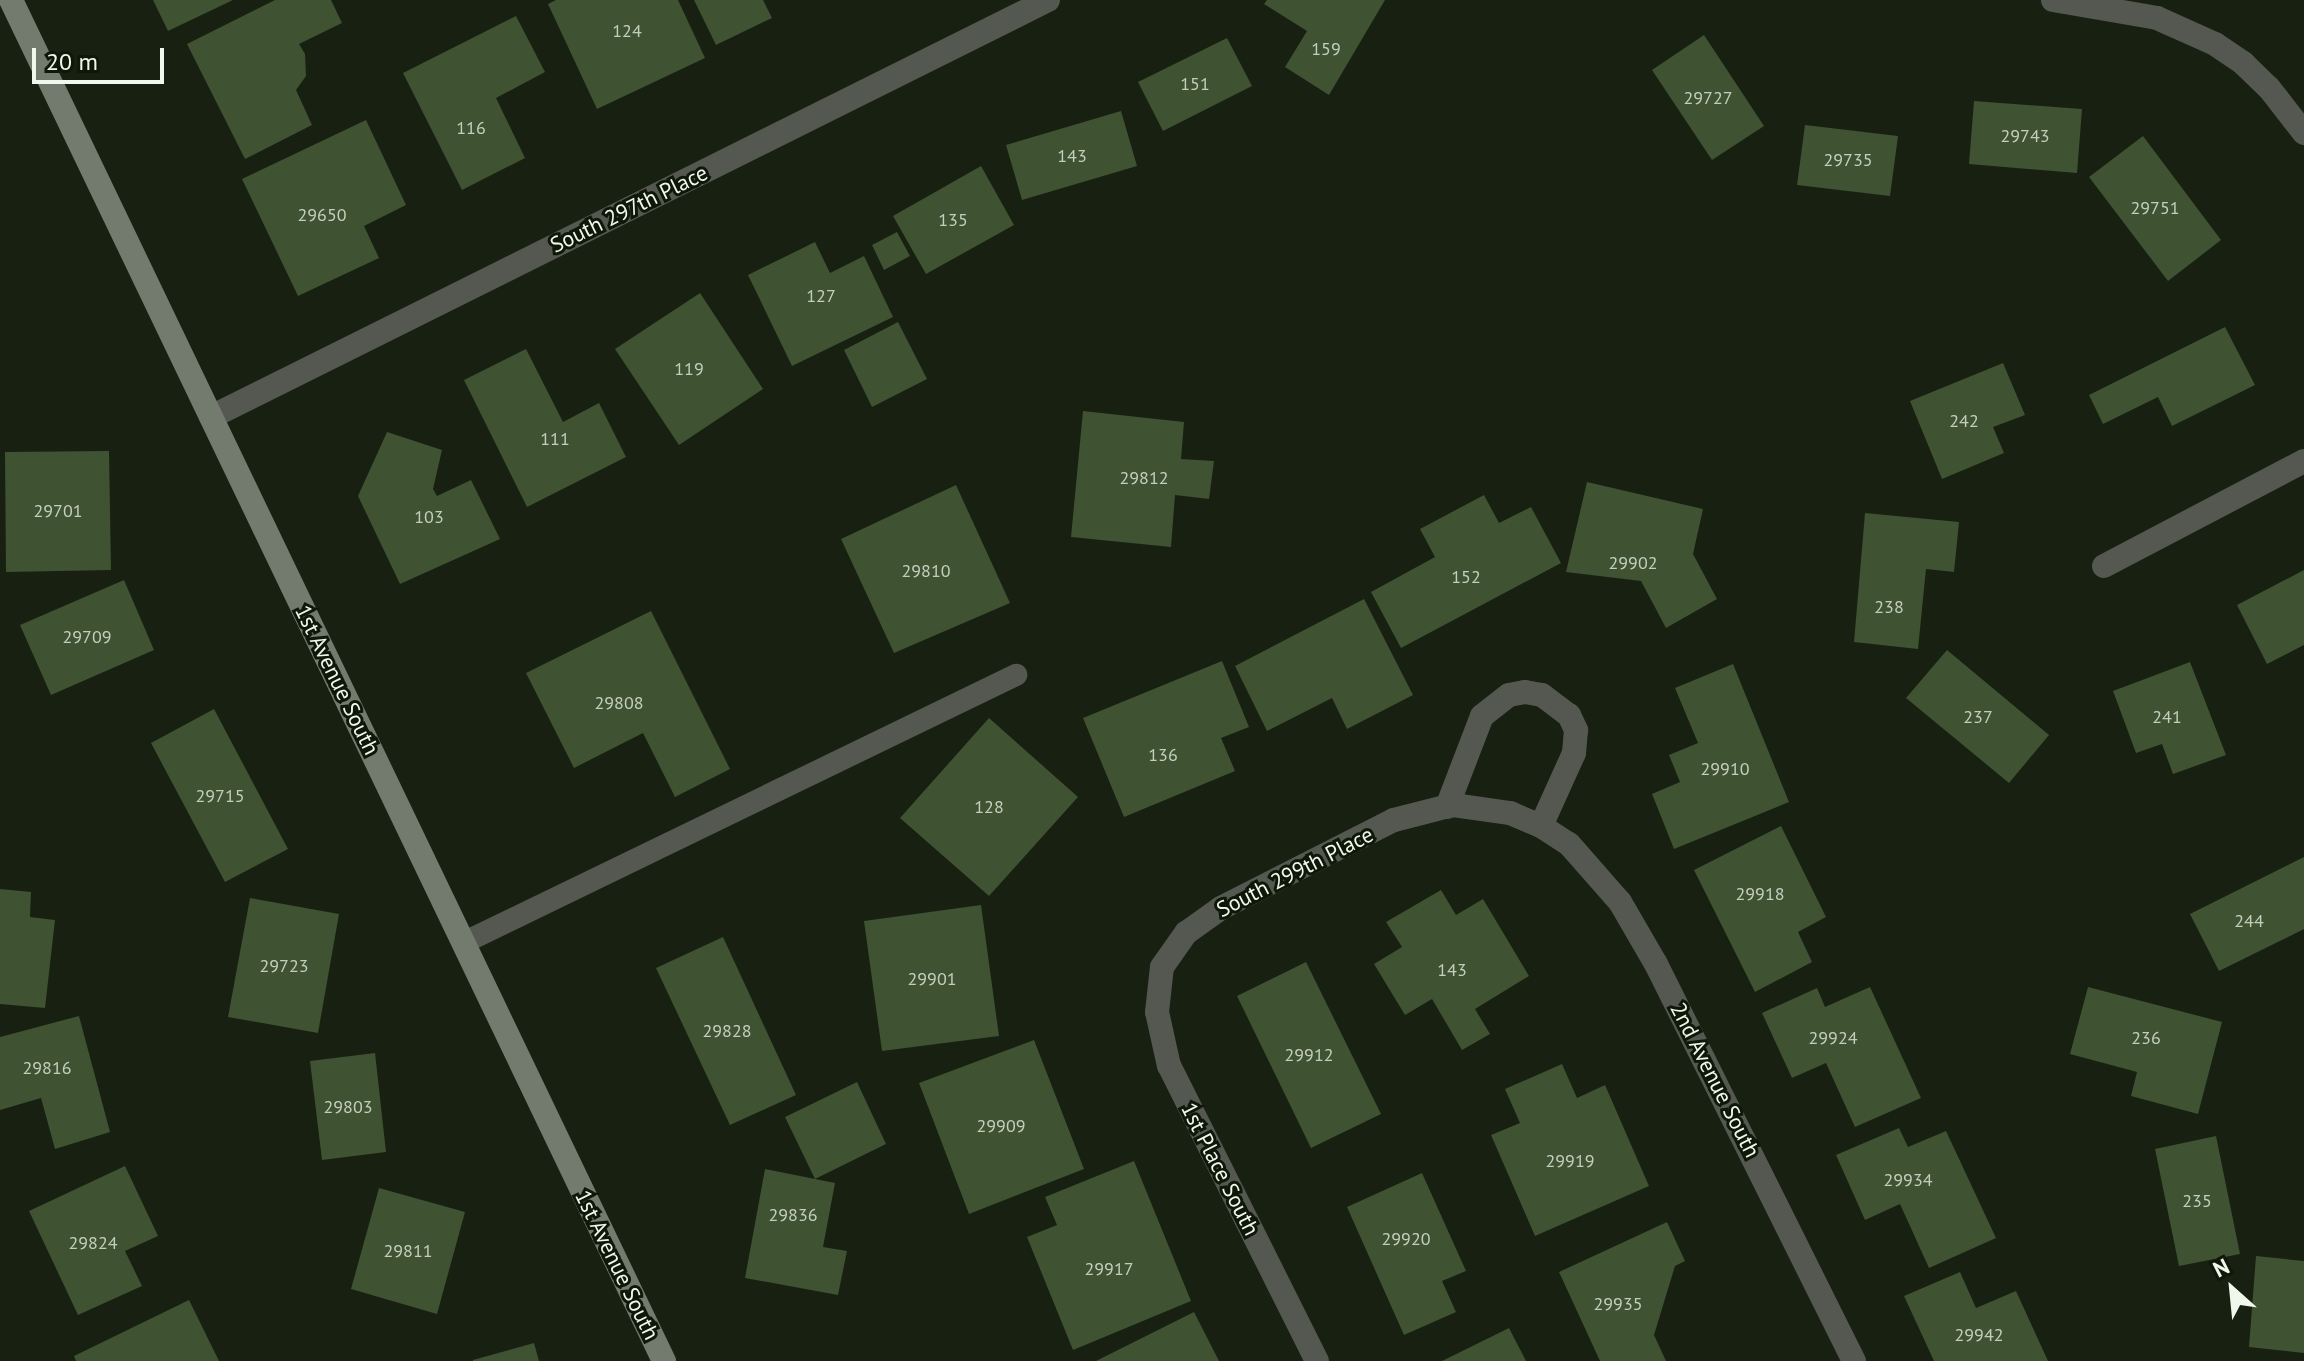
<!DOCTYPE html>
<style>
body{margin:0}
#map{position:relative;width:2304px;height:1361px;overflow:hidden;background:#172011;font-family:"PT Sans",sans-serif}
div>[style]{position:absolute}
.building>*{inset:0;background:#3f5231}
.lane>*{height:22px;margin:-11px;padding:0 11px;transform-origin:11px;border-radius:11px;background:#545851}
.street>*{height:24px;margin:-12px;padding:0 12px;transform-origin:12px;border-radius:12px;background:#545851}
.secondary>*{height:24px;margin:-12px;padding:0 12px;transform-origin:12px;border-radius:12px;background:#737a6e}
span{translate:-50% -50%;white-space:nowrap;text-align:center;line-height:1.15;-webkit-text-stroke:6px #0e1708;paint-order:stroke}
.number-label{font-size:18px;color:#c4cebd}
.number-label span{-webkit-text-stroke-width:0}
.street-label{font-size:22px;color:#f1f7ec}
.north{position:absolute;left:2192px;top:1249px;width:80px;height:80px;-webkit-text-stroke:6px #0e1708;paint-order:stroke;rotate:333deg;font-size:22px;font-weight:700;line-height:32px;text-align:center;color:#f1f7ec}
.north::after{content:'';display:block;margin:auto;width:28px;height:36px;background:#f1f7ec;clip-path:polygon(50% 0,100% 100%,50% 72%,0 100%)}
.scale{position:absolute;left:32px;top:48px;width:132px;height:36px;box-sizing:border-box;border:4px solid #f1f7ec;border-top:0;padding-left:10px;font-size:24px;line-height:28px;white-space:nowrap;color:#f1f7ec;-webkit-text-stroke:6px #0e1708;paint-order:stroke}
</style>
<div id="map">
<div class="building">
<div style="clip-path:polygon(153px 0,233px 0,168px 31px)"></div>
<div style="clip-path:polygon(275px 0,331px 0,342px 23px,299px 44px,305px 54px,306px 76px,296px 90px,312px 125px,245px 159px,187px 44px)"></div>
<div style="clip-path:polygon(556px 0,678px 0,705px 58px,597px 109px,548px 4px)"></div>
<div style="clip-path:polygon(694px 0,763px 0,772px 18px,716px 45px)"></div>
<div style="clip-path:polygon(1267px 0,1385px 0,1329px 95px,1285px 67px,1307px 31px,1264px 4px)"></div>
<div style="clip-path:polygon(516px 16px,545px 72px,496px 98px,525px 158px,462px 190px,403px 73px)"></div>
<div style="clip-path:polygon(1704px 35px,1764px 126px,1712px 160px,1652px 70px)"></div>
<div style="clip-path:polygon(1227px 38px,1252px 86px,1163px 131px,1138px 82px)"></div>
<div style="clip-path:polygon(1974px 101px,2082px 109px,2077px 173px,1969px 164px)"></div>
<div style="clip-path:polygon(1121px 111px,1137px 166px,1022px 200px,1006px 145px)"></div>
<div style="clip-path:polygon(366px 120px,406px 205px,364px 226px,379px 258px,298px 296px,242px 179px)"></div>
<div style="clip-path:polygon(1805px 125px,1898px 136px,1890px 196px,1797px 185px)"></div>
<div style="clip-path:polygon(2143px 136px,2221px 240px,2168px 281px,2089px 177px)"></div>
<div style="clip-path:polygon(981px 166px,1014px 225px,926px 274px,893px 216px)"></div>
<div style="clip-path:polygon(897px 232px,910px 256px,884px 270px,872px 245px)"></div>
<div style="clip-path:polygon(815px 242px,830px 273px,864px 256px,893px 317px,792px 366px,748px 275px)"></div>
<div style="clip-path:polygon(700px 293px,763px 389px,679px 445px,615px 349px)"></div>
<div style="clip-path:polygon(898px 322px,927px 379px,872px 407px,844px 350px)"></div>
<div style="clip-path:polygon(2225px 327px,2255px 385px,2172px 426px,2158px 397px,2103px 424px,2089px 395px)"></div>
<div style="clip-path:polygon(526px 349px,563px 422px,599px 403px,626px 457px,527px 507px,464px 380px)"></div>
<div style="clip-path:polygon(2003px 363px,2025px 415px,1993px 427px,2004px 453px,1942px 479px,1910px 401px)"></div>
<div style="clip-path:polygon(1083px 411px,1184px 422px,1181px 459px,1214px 461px,1209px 499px,1175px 495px,1171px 547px,1071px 537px)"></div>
<div style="clip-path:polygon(387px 432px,442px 450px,433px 489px,437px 496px,471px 480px,500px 539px,400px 584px,358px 496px)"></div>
<div style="clip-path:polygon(109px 451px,111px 570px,6px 572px,5px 452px)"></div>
<div style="clip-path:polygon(1587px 482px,1703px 509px,1693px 554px,1717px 599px,1666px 628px,1641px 581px,1566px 572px)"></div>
<div style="clip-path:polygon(956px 485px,1010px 603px,894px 653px,841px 539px)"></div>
<div style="clip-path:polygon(1484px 495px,1499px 523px,1531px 507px,1561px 563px,1401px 648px,1371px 592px,1435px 557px,1420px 529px)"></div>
<div style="clip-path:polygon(1865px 513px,1959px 522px,1954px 572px,1926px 569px,1918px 649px,1854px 642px)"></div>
<div style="clip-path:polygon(2304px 570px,2304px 645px,2267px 664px,2237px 605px)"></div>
<div style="clip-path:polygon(124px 580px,154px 650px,51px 695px,20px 625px)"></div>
<div style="clip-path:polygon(1364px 599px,1413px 695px,1347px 729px,1332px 698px,1267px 731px,1235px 666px)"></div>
<div style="clip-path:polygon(651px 611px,730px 769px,675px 797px,643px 733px,574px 768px,526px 673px)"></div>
<div style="clip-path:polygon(1947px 650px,2049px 735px,2009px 783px,1906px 698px)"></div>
<div style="clip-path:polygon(1222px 661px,1249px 727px,1221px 738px,1235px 771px,1124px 817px,1083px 718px)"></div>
<div style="clip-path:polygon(2190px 662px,2226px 755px,2173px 774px,2162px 744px,2136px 753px,2113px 691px)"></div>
<div style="clip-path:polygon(1733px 664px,1789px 802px,1674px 849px,1652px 794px,1680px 782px,1669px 755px,1698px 743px,1675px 688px)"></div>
<div style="clip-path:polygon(214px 709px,288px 849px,225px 882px,151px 743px)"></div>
<div style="clip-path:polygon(989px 718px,1078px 797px,989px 896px,900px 818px)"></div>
<div style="clip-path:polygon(1781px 826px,1826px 917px,1798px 932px,1812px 962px,1755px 992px,1694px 870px)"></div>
<div style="clip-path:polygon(2304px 857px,2304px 929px,2219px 971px,2190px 914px)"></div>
<div style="clip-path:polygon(0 889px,31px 892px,30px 917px,55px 920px,45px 1008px,0 1004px)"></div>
<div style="clip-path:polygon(1441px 890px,1456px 915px,1483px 899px,1529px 976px,1475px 1009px,1490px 1034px,1462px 1050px,1432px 999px,1405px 1015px,1374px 964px,1402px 947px,1386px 922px)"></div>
<div style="clip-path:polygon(250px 898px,339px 914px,318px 1033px,228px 1017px)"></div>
<div style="clip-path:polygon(981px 905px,999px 1036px,882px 1051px,864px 921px)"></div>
<div style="clip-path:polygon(723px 937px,796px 1095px,730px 1125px,656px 968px)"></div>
<div style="clip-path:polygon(1306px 962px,1381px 1114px,1311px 1148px,1237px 996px)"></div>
<div style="clip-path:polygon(1870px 987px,1921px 1098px,1855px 1127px,1826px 1063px,1792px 1078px,1762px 1013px,1817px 988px,1825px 1007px)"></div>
<div style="clip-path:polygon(2088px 987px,2222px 1022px,2198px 1114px,2131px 1096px,2137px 1072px,2070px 1054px)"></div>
<div style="clip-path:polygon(79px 1016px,110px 1132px,55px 1149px,41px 1098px,0 1110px,0 1037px)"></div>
<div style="clip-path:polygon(1034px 1040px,1084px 1169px,969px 1214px,919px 1083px)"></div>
<div style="clip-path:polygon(375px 1053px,386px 1152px,322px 1160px,310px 1061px)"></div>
<div style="clip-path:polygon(1562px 1064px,1577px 1098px,1605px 1085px,1649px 1186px,1535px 1236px,1491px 1135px,1520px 1123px,1505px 1089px)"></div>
<div style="clip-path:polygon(857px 1082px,886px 1144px,815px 1179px,785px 1117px)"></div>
<div style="clip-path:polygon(1899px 1128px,1908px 1147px,1946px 1131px,1996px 1238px,1929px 1268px,1900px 1204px,1865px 1220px,1836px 1155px)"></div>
<div style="clip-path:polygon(2216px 1136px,2240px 1254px,2179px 1266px,2155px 1149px)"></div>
<div style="clip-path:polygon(1134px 1161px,1191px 1301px,1073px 1350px,1027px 1237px,1057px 1225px,1045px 1197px)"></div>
<div style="clip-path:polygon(125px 1166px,158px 1236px,125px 1251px,142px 1286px,78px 1315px,29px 1211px)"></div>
<div style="clip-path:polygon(765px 1169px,835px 1183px,823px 1247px,847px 1251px,838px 1295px,745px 1278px)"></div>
<div style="clip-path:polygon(1422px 1173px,1466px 1271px,1442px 1281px,1456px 1312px,1404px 1335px,1347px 1207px)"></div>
<div style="clip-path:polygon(379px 1188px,465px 1212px,437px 1314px,351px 1289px)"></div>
<div style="clip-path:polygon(1667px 1222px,1685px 1261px,1675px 1266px,1654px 1335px,1666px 1361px,1600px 1361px,1559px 1272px)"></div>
<div style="clip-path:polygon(2256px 1256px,2304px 1261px,2304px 1353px,2249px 1347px)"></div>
<div style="clip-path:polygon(1960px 1272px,1976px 1308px,2016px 1291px,2048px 1361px,1934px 1361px,1904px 1296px)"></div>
<div style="clip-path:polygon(189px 1300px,219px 1361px,76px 1361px,74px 1356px)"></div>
<div style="clip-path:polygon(1194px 1312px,1219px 1361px,1096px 1361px)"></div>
<div style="clip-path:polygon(1509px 1328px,1526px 1361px,1442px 1361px)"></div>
<div style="clip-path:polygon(534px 1343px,539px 1361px,473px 1361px,473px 1360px)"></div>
</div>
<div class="lane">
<div style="left:463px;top:943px;width:615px;rotate:-25.86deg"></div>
</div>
<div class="street">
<div style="left:2053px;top:0;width:106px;rotate:9.8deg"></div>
<div style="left:2157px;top:18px;width:64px;rotate:24.1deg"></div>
<div style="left:2215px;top:44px;width:34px;rotate:34deg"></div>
<div style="left:2243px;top:63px;width:36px;rotate:44deg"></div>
<div style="left:2269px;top:88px;width:57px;rotate:52.1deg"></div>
<div style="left:211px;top:417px;width:935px;rotate:-26.48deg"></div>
<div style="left:2104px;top:566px;width:226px;rotate:-27.7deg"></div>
<div style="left:1447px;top:807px;width:97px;rotate:-69deg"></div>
<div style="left:1482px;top:716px;width:34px;rotate:-38deg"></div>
<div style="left:1509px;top:695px;width:16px;rotate:-11deg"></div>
<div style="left:1525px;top:692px;width:17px;rotate:10deg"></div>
<div style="left:1542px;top:695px;width:34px;rotate:37deg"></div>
<div style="left:1569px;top:715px;width:17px;rotate:65deg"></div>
<div style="left:1576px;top:730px;width:23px;rotate:95deg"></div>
<div style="left:1574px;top:753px;width:80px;rotate:114.3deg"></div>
<div style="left:1317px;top:1361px;width:330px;rotate:-116.6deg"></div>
<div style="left:1169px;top:1066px;width:55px;rotate:-102.5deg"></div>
<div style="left:1157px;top:1012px;width:45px;rotate:-83.7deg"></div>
<div style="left:1162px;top:967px;width:42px;rotate:-54.8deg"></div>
<div style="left:1186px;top:933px;width:43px;rotate:-35.5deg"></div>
<div style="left:1221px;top:908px;width:194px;rotate:-27deg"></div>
<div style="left:1394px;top:820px;width:61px;rotate:-14.3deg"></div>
<div style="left:1453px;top:805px;width:58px;rotate:8deg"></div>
<div style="left:1510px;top:813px;width:34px;rotate:23deg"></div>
<div style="left:1541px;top:826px;width:33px;rotate:33deg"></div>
<div style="left:1569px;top:844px;width:77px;rotate:48.7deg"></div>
<div style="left:1620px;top:902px;width:72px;rotate:59.9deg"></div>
<div style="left:1656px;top:964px;width:444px;rotate:63.5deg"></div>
</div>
<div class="secondary">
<div style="left:11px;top:0;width:1510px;rotate:64.37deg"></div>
</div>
<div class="number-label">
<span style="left:627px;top:31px">124</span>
<span style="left:1326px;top:49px">159</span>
<span style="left:1195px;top:84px">151</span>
<span style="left:1708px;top:98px">29727</span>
<span style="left:471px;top:128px">116</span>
<span style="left:2025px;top:136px">29743</span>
<span style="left:1072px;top:156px">143</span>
<span style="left:1848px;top:160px">29735</span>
<span style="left:2155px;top:208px">29751</span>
<span style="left:322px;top:215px">29650</span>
<span style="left:953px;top:220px">135</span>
<span style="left:821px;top:296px">127</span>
<span style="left:689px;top:369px">119</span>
<span style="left:1964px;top:421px">242</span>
<span style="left:555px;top:439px">111</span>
<span style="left:1144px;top:478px">29812</span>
<span style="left:58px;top:511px">29701</span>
<span style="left:429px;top:517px">103</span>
<span style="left:1633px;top:563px">29902</span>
<span style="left:926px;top:571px">29810</span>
<span style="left:1466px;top:577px">152</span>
<span style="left:1889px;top:607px">238</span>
<span style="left:87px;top:637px">29709</span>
<span style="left:619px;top:703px">29808</span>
<span style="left:1978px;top:717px">237</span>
<span style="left:2167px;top:717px">241</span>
<span style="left:1163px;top:755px">136</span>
<span style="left:1725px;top:769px">29910</span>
<span style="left:220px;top:796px">29715</span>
<span style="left:989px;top:807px">128</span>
<span style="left:1760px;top:894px">29918</span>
<span style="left:2249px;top:921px">244</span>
<span style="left:284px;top:966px">29723</span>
<span style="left:1452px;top:970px">143</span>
<span style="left:932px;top:979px">29901</span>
<span style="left:727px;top:1031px">29828</span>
<span style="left:1833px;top:1038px">29924</span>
<span style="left:2146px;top:1038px">236</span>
<span style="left:1309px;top:1055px">29912</span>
<span style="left:47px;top:1068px">29816</span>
<span style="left:348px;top:1107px">29803</span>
<span style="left:1001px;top:1126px">29909</span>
<span style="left:1570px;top:1161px">29919</span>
<span style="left:1908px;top:1180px">29934</span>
<span style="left:2197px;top:1201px">235</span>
<span style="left:793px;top:1215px">29836</span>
<span style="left:1406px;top:1239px">29920</span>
<span style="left:93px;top:1243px">29824</span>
<span style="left:408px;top:1251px">29811</span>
<span style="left:1109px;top:1269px">29917</span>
<span style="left:1618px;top:1304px">29935</span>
<span style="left:1979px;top:1335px">29942</span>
</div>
<div class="street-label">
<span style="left:629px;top:209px;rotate:-26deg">South 297th Place</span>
<span style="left:337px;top:680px;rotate:64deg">1st Avenue South</span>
<span style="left:1295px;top:872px;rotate:-27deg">South 299th Place</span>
<span style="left:1715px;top:1080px;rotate:63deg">2nd Avenue South</span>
<span style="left:1220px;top:1169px;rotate:63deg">1st Place South</span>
<span style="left:617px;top:1265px;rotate:64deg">1st Avenue South</span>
</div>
<div class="north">N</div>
<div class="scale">20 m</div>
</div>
